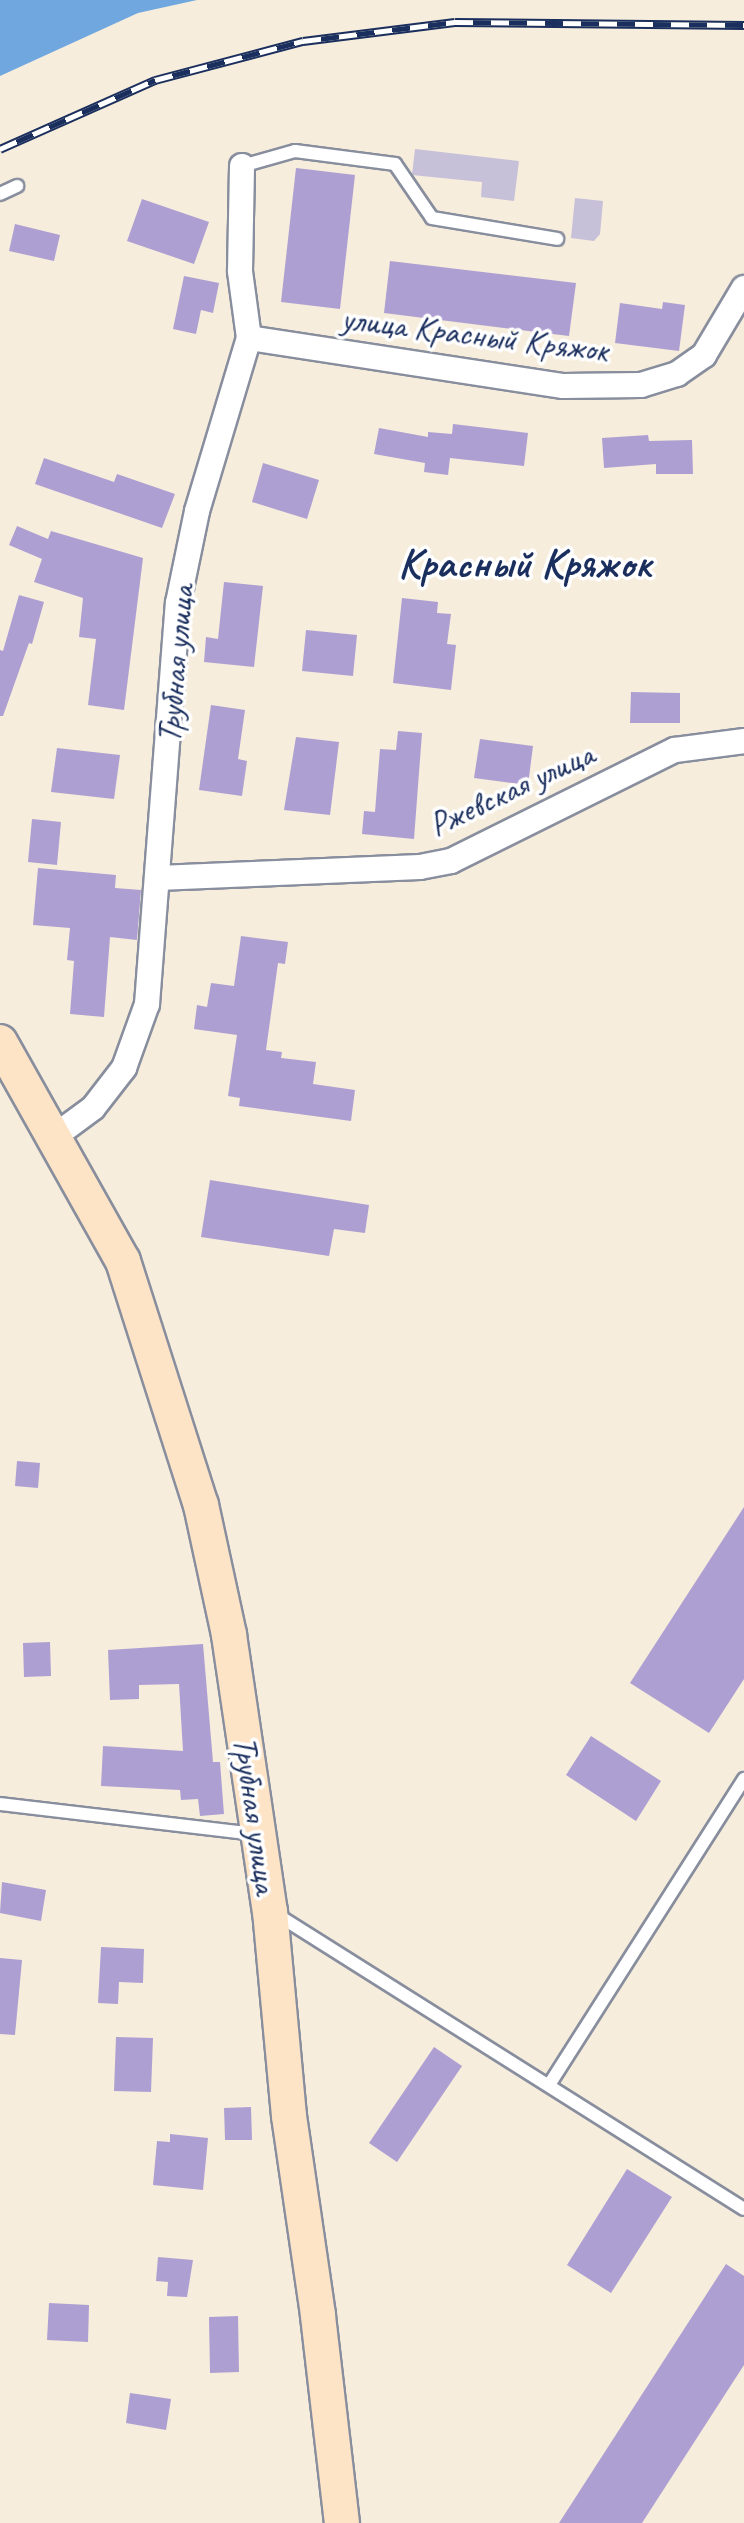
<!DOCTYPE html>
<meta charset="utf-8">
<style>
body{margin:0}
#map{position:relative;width:744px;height:2523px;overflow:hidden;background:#f6eddc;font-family:Caveat,sans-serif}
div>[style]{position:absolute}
.industrial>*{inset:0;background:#c7c0d9}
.water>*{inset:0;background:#71a7df}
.building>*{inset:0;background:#ae9fd3}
.roads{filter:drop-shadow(2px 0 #888e9d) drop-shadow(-2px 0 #888e9d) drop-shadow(0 2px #888e9d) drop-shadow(0 -2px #888e9d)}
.service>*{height:12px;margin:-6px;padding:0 6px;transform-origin:6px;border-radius:6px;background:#fff}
.minor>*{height:24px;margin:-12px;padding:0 12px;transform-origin:12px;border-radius:12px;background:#fff}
.secondary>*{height:34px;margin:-17px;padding:0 17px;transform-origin:17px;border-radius:17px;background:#fee4c6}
.rail>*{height:9px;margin-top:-4.5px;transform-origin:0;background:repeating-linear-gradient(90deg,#fff 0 18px,#1b2f5e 0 36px);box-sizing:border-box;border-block:2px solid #1b2f5e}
span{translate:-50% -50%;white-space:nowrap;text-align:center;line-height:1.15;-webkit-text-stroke:7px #fff;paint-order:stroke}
.street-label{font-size:34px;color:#1b2f5e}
.district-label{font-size:42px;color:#1b2f5e;font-weight:700}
</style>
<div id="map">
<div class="industrial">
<div style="clip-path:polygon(415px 149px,519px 161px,514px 201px,481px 197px,482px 182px,412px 175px)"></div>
<div style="clip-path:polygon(575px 198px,603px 201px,600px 234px,594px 241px,571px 238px)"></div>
</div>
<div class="water">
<div style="clip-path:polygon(0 0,197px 0,138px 13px,0 76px)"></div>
</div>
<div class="building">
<div style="clip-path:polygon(296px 168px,355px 175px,340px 309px,281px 302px)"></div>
<div style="clip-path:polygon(142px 199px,209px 222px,194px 264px,127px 241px)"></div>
<div style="clip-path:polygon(15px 224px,60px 235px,54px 261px,9px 251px)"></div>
<div style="clip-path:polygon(390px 261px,576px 283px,569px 336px,384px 313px)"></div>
<div style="clip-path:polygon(184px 276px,219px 283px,213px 313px,201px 310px,196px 334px,173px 329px)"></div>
<div style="clip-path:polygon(663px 302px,685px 305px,679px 351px,615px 343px,620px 303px,662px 309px)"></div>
<div style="clip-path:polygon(453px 424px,528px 433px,524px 466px,450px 458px,448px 475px,424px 472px,425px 463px,374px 454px,379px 428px,428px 437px,428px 432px,452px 434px)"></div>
<div style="clip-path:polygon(648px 435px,649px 441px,692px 440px,693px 474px,656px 474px,656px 464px,604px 468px,602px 438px)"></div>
<div style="clip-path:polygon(44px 458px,114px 482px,117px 474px,175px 494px,162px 528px,35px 484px)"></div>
<div style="clip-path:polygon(263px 463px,319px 480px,307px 519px,252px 502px)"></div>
<div style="clip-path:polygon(17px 526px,48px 539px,51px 531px,143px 558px,124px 710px,88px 705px,96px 639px,79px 637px,83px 598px,34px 582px,42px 559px,9px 545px)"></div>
<div style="clip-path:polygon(224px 582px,263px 586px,254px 667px,204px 662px,206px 637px,218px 639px)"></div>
<div style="clip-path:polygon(19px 595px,44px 602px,32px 644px,29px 643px,3px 716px,0 716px,0 650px,3px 651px)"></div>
<div style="clip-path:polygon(402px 598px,438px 602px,437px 613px,451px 614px,447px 644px,456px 645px,451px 690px,393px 683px)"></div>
<div style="clip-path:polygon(306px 630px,357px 635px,353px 676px,302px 671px)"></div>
<div style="clip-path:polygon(631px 692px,680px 693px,680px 723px,630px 723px)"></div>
<div style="clip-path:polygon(211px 705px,245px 710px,238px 759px,247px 761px,242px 796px,199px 790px)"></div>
<div style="clip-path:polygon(398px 731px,422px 733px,414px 839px,362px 834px,364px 811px,375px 812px,380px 749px,396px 750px)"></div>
<div style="clip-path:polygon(296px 737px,339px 742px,330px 815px,284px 810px)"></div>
<div style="clip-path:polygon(480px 739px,533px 746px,528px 785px,474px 778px)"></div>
<div style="clip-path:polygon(57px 748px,120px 755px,114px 799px,51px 792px)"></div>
<div style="clip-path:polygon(32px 819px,61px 822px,57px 865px,28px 862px)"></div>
<div style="clip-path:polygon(38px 868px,116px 875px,115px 888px,141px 890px,137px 940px,110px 937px,104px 1017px,70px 1014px,74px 961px,67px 960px,70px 928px,33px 925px)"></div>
<div style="clip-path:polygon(241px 936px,288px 942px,285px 964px,278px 963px,266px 1050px,282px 1052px,281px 1058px,316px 1062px,313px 1084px,355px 1090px,351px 1121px,239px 1106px,240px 1098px,228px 1096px,237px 1035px,194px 1029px,197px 1005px,207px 1007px,211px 983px,234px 986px)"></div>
<div style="clip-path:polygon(210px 1180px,369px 1205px,365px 1233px,334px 1229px,329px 1256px,201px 1237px)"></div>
<div style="clip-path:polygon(17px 1461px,40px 1463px,38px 1488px,15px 1486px)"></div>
<div style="clip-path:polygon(744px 1507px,744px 1679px,709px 1733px,630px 1683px)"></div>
<div style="clip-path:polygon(50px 1642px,51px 1676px,24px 1677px,23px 1643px)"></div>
<div style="clip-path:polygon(203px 1644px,213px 1762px,220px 1762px,224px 1814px,200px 1816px,198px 1799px,181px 1800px,180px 1790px,101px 1786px,103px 1746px,183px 1751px,179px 1684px,139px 1685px,139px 1699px,110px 1700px,108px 1650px)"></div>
<div style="clip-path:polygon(591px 1736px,661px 1781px,636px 1821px,566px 1775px)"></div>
<div style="clip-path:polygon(2px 1882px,46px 1890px,41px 1921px,0 1913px)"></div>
<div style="clip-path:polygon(101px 1947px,144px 1949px,143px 1983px,119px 1982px,118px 2004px,98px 2003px)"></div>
<div style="clip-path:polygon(0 1958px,22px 1960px,15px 2035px,0 2034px)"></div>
<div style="clip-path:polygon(116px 2037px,153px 2038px,151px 2092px,114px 2091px)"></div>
<div style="clip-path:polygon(434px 2047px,462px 2066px,397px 2162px,369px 2143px)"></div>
<div style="clip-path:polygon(251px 2107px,252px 2140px,225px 2140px,224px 2108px)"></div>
<div style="clip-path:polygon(170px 2134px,208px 2138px,203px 2190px,153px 2185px,157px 2141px,170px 2142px)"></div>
<div style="clip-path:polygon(627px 2169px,672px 2197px,611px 2293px,567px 2265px)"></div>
<div style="clip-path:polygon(158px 2257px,193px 2260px,187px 2297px,167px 2296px,168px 2282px,156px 2281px)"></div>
<div style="clip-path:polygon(726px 2264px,744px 2276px,744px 2365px,642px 2523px,559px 2523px)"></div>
<div style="clip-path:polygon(49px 2303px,89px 2305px,88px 2342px,47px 2340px)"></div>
<div style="clip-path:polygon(238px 2316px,239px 2372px,210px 2373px,209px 2317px)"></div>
<div style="clip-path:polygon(130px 2393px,171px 2399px,166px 2430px,126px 2423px)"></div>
</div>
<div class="roads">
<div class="service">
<div style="left:242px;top:166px;width:55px;rotate:-15.8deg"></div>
<div style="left:295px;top:151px;width:101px;rotate:7.4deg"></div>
<div style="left:395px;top:164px;width:65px;rotate:55.6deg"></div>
<div style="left:432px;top:218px;width:127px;rotate:9.5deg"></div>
<div style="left:0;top:194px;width:19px;rotate:-25deg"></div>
<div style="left:0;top:1804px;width:259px;rotate:6.7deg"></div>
<div style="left:276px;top:1914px;width:553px;rotate:32.22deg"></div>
<div style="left:549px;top:2085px;width:363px;rotate:-57.5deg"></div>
</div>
<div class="minor">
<div style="left:249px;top:338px;width:318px;rotate:8.7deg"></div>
<div style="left:563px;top:386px;width:78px;rotate:-0.7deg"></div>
<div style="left:641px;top:385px;width:38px;rotate:-17deg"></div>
<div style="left:677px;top:374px;width:33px;rotate:-35deg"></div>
<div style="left:704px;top:355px;width:78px;rotate:-59.2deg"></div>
<div style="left:158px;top:878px;width:262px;rotate:-2.4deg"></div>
<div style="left:420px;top:867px;width:32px;rotate:-11deg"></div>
<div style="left:451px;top:861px;width:250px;rotate:-26.4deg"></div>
<div style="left:675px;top:750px;width:70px;rotate:-7.4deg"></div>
<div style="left:55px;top:1136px;width:47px;rotate:-36.4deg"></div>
<div style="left:93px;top:1108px;width:51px;rotate:-52.2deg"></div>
<div style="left:124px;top:1068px;width:68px;rotate:-70.2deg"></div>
<div style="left:147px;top:1004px;width:402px;rotate:-85.6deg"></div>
<div style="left:178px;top:603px;width:94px;rotate:-78.3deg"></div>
<div style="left:197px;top:511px;width:181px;rotate:-73.3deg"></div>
<div style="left:249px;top:338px;width:68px;rotate:-97.7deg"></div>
<div style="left:240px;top:271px;width:105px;rotate:-88.9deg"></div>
</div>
<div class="secondary">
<div style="left:0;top:1042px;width:251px;rotate:60.7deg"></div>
<div style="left:123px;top:1261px;width:256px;rotate:72.3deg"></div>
<div style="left:201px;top:1505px;width:133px;rotate:77.8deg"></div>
<div style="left:229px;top:1635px;width:279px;rotate:81.6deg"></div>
<div style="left:270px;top:1911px;width:206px;rotate:84.7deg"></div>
<div style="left:289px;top:2116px;width:202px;rotate:81.7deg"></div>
<div style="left:318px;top:2316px;width:208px;rotate:83.4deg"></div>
</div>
</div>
<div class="rail">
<div style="left:0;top:149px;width:170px;rotate:-24deg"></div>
<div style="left:155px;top:80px;width:153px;rotate:-14.8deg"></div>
<div style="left:303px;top:41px;width:153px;rotate:-7.1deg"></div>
<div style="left:455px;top:22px;width:289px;rotate:0.6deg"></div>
</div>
<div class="street-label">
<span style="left:475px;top:334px;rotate:7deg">улица Красный Кряжок</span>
<span style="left:175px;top:664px;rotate:-85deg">Трубная улица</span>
<span style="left:511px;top:789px;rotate:-25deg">Ржевская улица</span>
<span style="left:256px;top:1815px;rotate:82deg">Трубная улица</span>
</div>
<div class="district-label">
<span style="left:525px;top:564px">Красный Кряжок</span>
</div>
</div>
